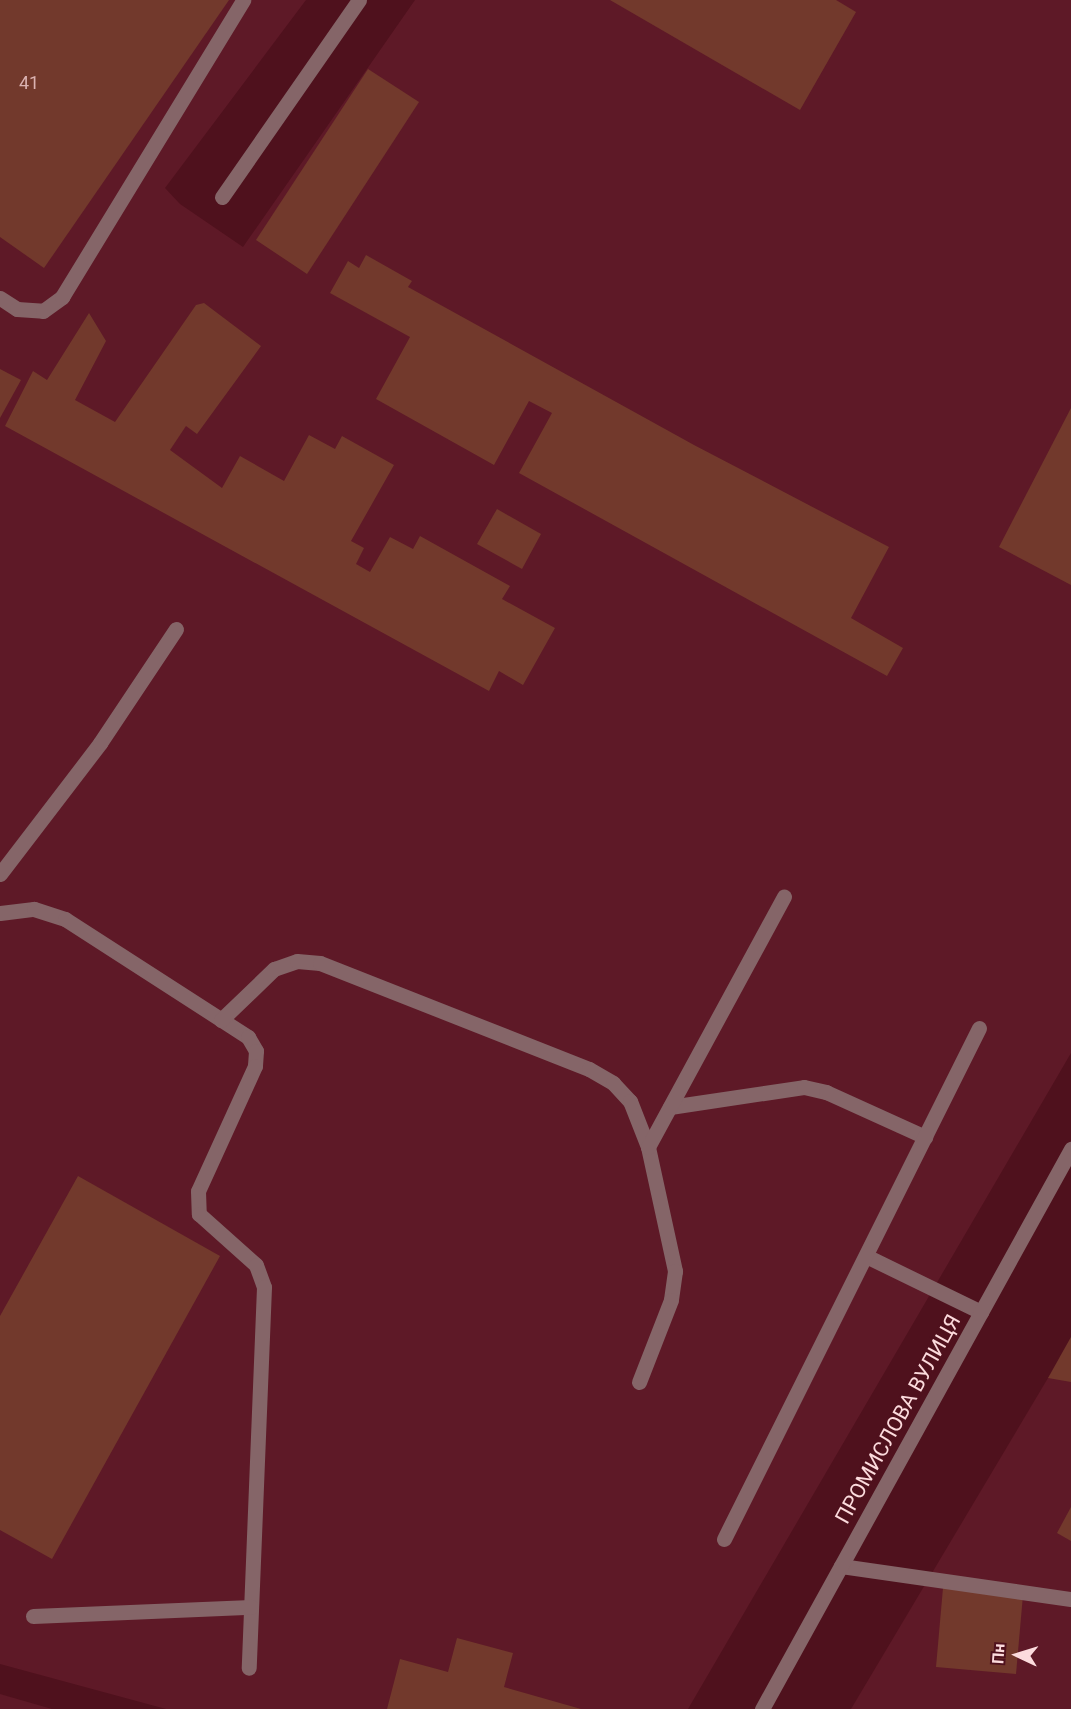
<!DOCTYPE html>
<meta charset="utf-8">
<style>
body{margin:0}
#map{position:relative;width:1071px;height:1709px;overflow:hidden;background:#4f111d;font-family:Roboto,sans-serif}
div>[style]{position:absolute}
.built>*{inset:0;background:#5e1927}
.building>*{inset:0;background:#72392c}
.minor>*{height:15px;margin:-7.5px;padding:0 7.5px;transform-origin:7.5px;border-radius:7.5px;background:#856568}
span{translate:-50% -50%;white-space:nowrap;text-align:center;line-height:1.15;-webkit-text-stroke:4.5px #4f111d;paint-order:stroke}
.number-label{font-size:18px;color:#dab2b1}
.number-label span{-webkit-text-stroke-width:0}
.street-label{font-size:21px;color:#fcdbdd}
.north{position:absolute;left:987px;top:1625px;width:60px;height:60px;-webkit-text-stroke:4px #4f111d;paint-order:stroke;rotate:274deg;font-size:16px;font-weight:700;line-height:24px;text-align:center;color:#fcdbdd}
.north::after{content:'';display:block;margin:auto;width:21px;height:27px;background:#fcdbdd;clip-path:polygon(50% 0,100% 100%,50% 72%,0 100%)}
</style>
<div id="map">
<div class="built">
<div style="clip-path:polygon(0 0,306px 0,165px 188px,180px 204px,243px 247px,415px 0,1071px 0,1071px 1053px,688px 1709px,166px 1709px,0 1664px)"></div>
<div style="clip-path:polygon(1071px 1346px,1071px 1709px,851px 1709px,1048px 1378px)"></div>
<div style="clip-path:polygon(0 1694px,52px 1709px,0 1709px)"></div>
</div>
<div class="building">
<div style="clip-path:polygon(0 0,229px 0,44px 268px,0 237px)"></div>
<div style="clip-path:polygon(610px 0,836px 0,856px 12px,800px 110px)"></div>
<div style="clip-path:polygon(368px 69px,419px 102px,307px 274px,256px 240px)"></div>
<div style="clip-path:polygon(366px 255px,412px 281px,408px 287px,694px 445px,889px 547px,851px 618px,903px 648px,887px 676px,519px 473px,552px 413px,529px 401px,494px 465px,376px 399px,410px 337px,330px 293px,348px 261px,359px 268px)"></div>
<div style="clip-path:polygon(204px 303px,261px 346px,197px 434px,186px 426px,170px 450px,222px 488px,240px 456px,284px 481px,309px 435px,335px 449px,342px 436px,394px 465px,351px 541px,364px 548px,356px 564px,370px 572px,390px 537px,413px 549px,420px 536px,510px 586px,502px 599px,555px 628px,523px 685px,499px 671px,489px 691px,5px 426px,33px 371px,47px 380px,89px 313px,106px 341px,75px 400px,115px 422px,196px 305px)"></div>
<div style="clip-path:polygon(0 369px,21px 380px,0 418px)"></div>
<div style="clip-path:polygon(1071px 408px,1071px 585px,999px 547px)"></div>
<div style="clip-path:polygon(497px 509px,541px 534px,522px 569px,477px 544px)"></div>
<div style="clip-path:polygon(78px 1176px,220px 1256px,52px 1559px,0 1530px,0 1316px)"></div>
<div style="clip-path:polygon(1071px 1337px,1071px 1382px,1048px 1378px)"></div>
<div style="clip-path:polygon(1071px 1507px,1071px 1541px,1057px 1533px)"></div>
<div style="clip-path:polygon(943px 1588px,1023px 1595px,1016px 1674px,936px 1667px)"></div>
<div style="clip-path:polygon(457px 1638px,513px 1653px,504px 1687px,581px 1709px,387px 1709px,400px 1659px,448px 1672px)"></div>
</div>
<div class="minor">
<div style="left:222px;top:197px;width:240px;rotate:-55.2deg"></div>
<div style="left:0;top:298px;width:20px;rotate:33deg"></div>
<div style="left:17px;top:309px;width:26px;rotate:4deg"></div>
<div style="left:43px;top:311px;width:24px;rotate:-36deg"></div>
<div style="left:62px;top:297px;width:348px;rotate:-58.6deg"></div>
<div style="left:0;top:874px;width:165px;rotate:-52.6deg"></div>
<div style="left:100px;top:743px;width:137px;rotate:-56.3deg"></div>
<div style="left:0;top:913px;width:34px;rotate:-7deg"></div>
<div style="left:34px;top:909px;width:33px;rotate:18deg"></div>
<div style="left:65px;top:919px;width:218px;rotate:32.8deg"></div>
<div style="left:248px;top:1037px;width:16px;rotate:60deg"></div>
<div style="left:256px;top:1051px;width:15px;rotate:94deg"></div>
<div style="left:255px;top:1066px;width:137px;rotate:114.5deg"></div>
<div style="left:198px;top:1191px;width:23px;rotate:88deg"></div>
<div style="left:199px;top:1214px;width:76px;rotate:41.8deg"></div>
<div style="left:256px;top:1265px;width:23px;rotate:70deg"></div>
<div style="left:264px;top:1287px;width:381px;rotate:92.3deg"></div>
<div style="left:221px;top:1020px;width:74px;rotate:-43.9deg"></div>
<div style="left:274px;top:969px;width:24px;rotate:-19deg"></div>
<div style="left:297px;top:961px;width:23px;rotate:5deg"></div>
<div style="left:320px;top:963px;width:289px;rotate:21.5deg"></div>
<div style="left:589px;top:1069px;width:28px;rotate:30deg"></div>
<div style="left:613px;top:1083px;width:25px;rotate:47deg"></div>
<div style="left:630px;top:1101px;width:49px;rotate:68.6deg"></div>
<div style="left:648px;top:1147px;width:127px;rotate:77.7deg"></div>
<div style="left:675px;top:1271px;width:29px;rotate:98deg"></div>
<div style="left:671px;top:1300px;width:88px;rotate:111.3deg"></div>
<div style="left:670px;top:1107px;width:135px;rotate:-8.5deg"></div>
<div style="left:804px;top:1087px;width:23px;rotate:13deg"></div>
<div style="left:826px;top:1092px;width:109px;rotate:24.4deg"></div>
<div style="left:648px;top:1147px;width:285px;rotate:-61.5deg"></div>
<div style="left:866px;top:1256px;width:128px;rotate:26deg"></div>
<div style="left:724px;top:1539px;width:571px;rotate:-63.48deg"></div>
<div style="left:841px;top:1566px;width:232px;rotate:8.2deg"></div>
<div style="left:33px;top:1616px;width:218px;rotate:-2.4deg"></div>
<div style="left:762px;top:1709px;width:640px;rotate:-61.11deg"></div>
</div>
<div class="number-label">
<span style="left:29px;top:83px">41</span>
</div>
<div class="street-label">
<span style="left:898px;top:1419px;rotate:-61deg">ПРОМИСЛОВА ВУЛИЦЯ</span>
</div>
<div class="north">Пн</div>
</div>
